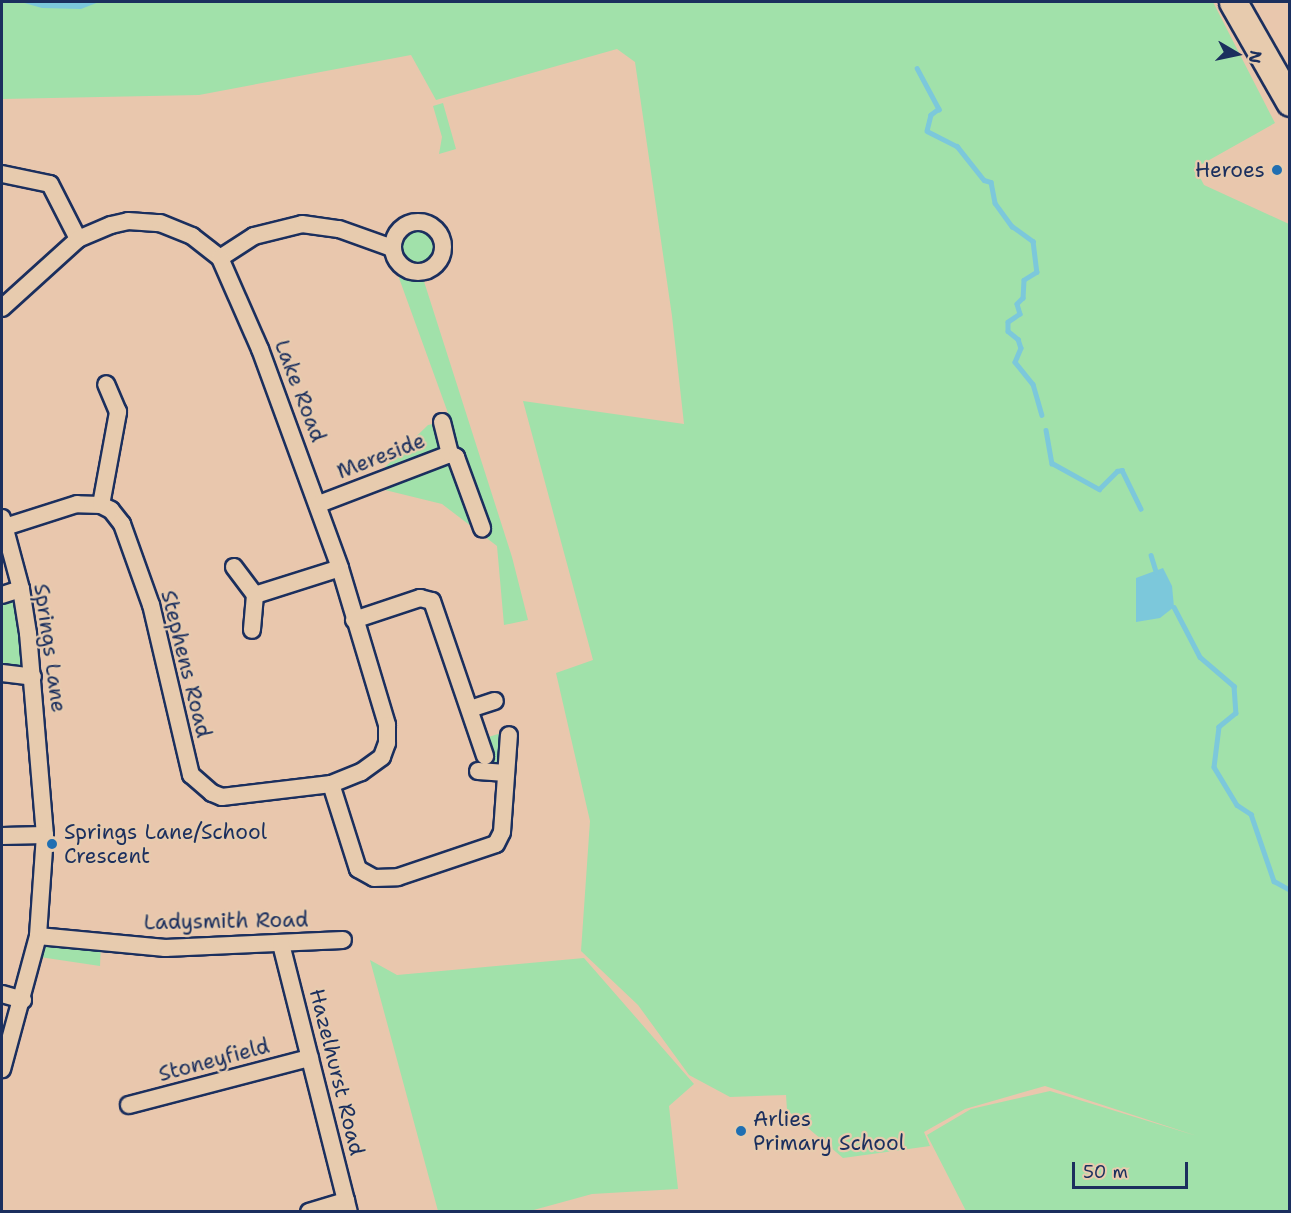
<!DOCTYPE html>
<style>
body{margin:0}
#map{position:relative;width:1291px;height:1213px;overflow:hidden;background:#e9c7ad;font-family:"Shantell Sans",sans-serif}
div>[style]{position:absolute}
.green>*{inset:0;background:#a1e1aa}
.water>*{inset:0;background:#7cc8db}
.stream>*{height:4.5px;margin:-2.25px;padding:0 2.25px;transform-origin:2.25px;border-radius:2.25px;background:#7cc8db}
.roads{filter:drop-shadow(2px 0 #1b2f5e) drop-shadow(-2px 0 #1b2f5e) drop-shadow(0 2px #1b2f5e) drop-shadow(0 -2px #1b2f5e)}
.street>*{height:16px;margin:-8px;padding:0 8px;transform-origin:8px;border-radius:8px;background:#e7cbae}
.street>.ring{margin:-8px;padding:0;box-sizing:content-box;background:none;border:16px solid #e7cbae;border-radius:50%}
.primary>*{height:27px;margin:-13.5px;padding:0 13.5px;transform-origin:13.5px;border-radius:13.5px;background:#e7cbae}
.dots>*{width:16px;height:16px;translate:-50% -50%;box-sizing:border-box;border:3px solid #e7cbae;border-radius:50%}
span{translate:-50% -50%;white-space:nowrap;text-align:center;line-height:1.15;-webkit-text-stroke:4.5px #e7cbae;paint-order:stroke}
.poi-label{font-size:21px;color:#1b2f5e}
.right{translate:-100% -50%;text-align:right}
.left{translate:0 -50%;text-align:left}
.street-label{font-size:21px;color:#1b2f5e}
.frame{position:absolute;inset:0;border:3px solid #1b2f5e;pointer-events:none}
.north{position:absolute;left:1207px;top:24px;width:60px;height:60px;-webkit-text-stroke:4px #e7cbae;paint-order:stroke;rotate:99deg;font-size:16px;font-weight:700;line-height:24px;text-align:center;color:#1b2f5e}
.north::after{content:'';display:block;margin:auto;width:21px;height:27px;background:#1b2f5e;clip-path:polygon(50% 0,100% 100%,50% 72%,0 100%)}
.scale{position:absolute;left:1072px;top:1162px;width:116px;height:27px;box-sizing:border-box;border:3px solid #1b2f5e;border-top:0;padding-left:8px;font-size:18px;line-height:21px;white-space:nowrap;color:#1b2f5e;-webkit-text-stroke:4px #e7cbae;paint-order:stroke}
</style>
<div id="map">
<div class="green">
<div style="clip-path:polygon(2px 2px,1213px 2px,1275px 123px,1195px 168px,1204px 185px,1289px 224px,1289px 1211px,966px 1211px,927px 1135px,971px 1109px,1050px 1091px,1197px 1136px,1045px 1086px,965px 1109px,924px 1132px,930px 1146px,843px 1158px,787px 1110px,786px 1095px,730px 1097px,689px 1075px,638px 1005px,581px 951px,590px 821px,556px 673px,593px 660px,523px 401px,684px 424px,672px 316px,635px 62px,617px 49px,436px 100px,411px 55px,199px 95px,2px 99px)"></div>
<div style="clip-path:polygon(443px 103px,456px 149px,439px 154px,442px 137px,433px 106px)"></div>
<div style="clip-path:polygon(418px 221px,433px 226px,441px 237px,440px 259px,421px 272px,512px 557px,528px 620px,504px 625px,497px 546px,442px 504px,385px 490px,377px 475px,428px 425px,442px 422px,448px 413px,399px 278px,400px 264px,392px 248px,403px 226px)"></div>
<div style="clip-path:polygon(21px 589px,33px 677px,2px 673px,2px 595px)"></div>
<div style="clip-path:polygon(498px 734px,509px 735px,506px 773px,478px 771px,479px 740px)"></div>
<div style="clip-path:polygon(38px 936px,101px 943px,100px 966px,33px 956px)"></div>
<div style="clip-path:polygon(584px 958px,694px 1084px,669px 1106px,678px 1189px,592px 1194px,530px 1211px,438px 1211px,370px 960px,397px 975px)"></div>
</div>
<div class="water">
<div style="clip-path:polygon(21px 2px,99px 2px,81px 9px,42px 8px)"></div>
<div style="clip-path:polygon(1163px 568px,1172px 586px,1174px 607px,1160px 618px,1136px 622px,1136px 578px)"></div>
</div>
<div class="stream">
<div style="left:917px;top:68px;width:47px;rotate:61.8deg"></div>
<div style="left:939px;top:109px;width:10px;rotate:143deg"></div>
<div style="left:931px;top:115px;width:16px;rotate:104deg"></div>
<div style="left:927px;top:131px;width:34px;rotate:27deg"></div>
<div style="left:957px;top:146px;width:43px;rotate:51.5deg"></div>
<div style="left:984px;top:180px;width:7px;rotate:16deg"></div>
<div style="left:991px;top:182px;width:21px;rotate:79deg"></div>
<div style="left:995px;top:203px;width:29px;rotate:54deg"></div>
<div style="left:1012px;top:226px;width:26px;rotate:36deg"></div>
<div style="left:1033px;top:241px;width:31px;rotate:83deg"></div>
<div style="left:1037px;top:272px;width:15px;rotate:148deg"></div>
<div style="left:1024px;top:280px;width:18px;rotate:93deg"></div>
<div style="left:1023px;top:298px;width:8px;rotate:135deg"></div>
<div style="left:1017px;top:304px;width:10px;rotate:73deg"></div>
<div style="left:1020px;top:314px;width:14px;rotate:146deg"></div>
<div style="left:1008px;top:322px;width:9px;rotate:90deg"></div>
<div style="left:1008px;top:331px;width:13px;rotate:39deg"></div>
<div style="left:1018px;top:339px;width:9px;rotate:72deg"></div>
<div style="left:1021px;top:348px;width:15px;rotate:113deg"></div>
<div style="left:1015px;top:362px;width:28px;rotate:51deg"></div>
<div style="left:1033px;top:384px;width:32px;rotate:74deg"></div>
<div style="left:1046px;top:430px;width:34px;rotate:80deg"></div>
<div style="left:1052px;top:463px;width:54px;rotate:29deg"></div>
<div style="left:1099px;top:489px;width:25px;rotate:-45deg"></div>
<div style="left:1117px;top:471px;width:5px;rotate:-11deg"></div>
<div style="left:1122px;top:470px;width:43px;rotate:64deg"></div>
<div style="left:1151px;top:555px;width:17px;rotate:73deg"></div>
<div style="left:1174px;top:607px;width:56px;rotate:62.5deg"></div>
<div style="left:1200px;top:657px;width:45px;rotate:40.5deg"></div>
<div style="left:1234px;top:686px;width:27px;rotate:86deg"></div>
<div style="left:1236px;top:713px;width:22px;rotate:141deg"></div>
<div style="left:1219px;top:727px;width:40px;rotate:97.1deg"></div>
<div style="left:1214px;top:767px;width:44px;rotate:58.8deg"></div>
<div style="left:1237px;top:805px;width:17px;rotate:33deg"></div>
<div style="left:1251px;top:814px;width:71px;rotate:71.1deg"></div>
<div style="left:1274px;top:881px;width:18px;rotate:29deg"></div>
</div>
<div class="roads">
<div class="street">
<div style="left:2px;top:174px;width:49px;rotate:11.8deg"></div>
<div style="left:50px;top:184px;width:62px;rotate:63deg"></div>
<div class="ring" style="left:393px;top:222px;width:34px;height:34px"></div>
<div style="left:220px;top:258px;width:40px;rotate:-32.9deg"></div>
<div style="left:254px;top:236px;width:49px;rotate:-14deg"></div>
<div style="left:302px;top:224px;width:37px;rotate:8deg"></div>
<div style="left:339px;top:229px;width:56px;rotate:19.7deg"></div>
<div style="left:2px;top:308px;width:103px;rotate:-42.2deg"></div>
<div style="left:78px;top:239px;width:36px;rotate:-23deg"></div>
<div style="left:111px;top:225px;width:17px;rotate:-13deg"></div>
<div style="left:128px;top:221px;width:32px;rotate:4deg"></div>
<div style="left:160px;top:223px;width:35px;rotate:22deg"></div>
<div style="left:192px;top:236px;width:36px;rotate:38deg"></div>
<div style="left:220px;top:258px;width:99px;rotate:66.3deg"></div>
<div style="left:260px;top:349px;width:233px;rotate:69.9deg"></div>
<div style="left:340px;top:568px;width:164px;rotate:73.3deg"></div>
<div style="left:387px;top:725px;width:18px;rotate:90deg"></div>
<div style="left:387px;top:743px;width:15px;rotate:110deg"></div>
<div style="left:382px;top:757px;width:26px;rotate:144deg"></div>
<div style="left:361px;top:772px;width:32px;rotate:158deg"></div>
<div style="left:331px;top:784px;width:110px;rotate:173.2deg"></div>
<div style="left:222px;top:797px;width:11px;rotate:-158deg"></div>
<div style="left:212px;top:793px;width:28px;rotate:-139deg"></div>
<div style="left:191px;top:775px;width:175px;rotate:-103.2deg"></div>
<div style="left:151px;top:605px;width:86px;rotate:-109.7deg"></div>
<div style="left:122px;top:524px;width:18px;rotate:-128deg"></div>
<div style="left:111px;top:510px;width:11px;rotate:-153deg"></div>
<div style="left:101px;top:505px;width:24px;rotate:-178deg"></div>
<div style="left:77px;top:504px;width:76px;rotate:162.3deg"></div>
<div style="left:442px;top:422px;width:33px;rotate:76deg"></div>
<div style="left:319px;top:504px;width:140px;rotate:-20.9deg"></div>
<div style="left:450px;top:454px;width:7px;rotate:27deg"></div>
<div style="left:456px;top:457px;width:76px;rotate:69.9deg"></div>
<div style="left:101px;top:505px;width:95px;rotate:-79.6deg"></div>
<div style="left:118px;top:412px;width:30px;rotate:-113deg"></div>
<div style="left:2px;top:518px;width:73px;rotate:75deg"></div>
<div style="left:21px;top:589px;width:45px;rotate:81deg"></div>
<div style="left:28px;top:633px;width:203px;rotate:85.2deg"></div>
<div style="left:45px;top:835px;width:101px;rotate:94deg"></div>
<div style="left:38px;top:936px;width:138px;rotate:105.1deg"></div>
<div style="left:234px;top:567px;width:35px;rotate:53deg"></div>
<div style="left:255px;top:595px;width:35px;rotate:95deg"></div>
<div style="left:2px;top:595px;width:20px;rotate:-18deg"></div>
<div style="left:255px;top:595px;width:89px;rotate:-17.6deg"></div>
<div style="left:354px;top:620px;width:70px;rotate:-18.4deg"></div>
<div style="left:420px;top:598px;width:12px;rotate:14deg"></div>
<div style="left:432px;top:601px;width:164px;rotate:71.1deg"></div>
<div style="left:2px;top:673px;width:31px;rotate:7deg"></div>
<div style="left:470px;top:709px;width:26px;rotate:-18deg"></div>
<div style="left:478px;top:771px;width:28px;rotate:4deg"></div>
<div style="left:331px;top:784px;width:89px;rotate:72.4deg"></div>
<div style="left:358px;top:869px;width:18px;rotate:29deg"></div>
<div style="left:374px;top:878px;width:24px;rotate:-2deg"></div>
<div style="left:398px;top:877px;width:103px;rotate:-18.6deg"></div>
<div style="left:496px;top:844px;width:13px;rotate:-63deg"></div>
<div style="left:502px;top:832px;width:97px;rotate:-85.9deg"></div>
<div style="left:2px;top:836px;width:43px;rotate:-1.3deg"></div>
<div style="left:38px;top:936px;width:128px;rotate:5.4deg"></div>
<div style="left:165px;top:948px;width:178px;rotate:-2.6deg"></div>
<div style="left:281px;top:944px;width:276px;rotate:75.8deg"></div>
<div style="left:2px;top:994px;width:22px;rotate:16deg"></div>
<div style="left:129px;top:1105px;width:187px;rotate:-14.6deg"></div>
<div style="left:309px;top:1212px;width:39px;rotate:-17deg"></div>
</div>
<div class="primary">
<div style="left:1233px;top:2px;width:115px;rotate:60.3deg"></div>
</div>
</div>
<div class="dots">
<div style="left:1277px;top:170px;background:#1f6fb2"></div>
<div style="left:52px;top:844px;background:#1f6fb2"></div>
<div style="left:741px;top:1131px;background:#1f6fb2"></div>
</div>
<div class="poi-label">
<span class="right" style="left:1265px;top:170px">Heroes</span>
<span class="left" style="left:64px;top:844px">Springs Lane/School<br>Crescent</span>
<span class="left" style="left:753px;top:1131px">Arlies<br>Primary School</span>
</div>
<div class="street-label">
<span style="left:300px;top:391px;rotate:69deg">Lake Road</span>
<span style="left:381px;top:456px;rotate:-21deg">Mereside</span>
<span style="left:50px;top:648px;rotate:82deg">Springs Lane</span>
<span style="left:186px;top:664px;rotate:76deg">Stephens Road</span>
<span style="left:226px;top:921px;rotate:-1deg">Ladysmith Road</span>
<span style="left:214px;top:1060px;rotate:-15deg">Stoneyfield</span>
<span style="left:337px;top:1072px;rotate:76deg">Hazelhurst Road</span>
</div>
<div class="frame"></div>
<div class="north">N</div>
<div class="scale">50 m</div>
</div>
